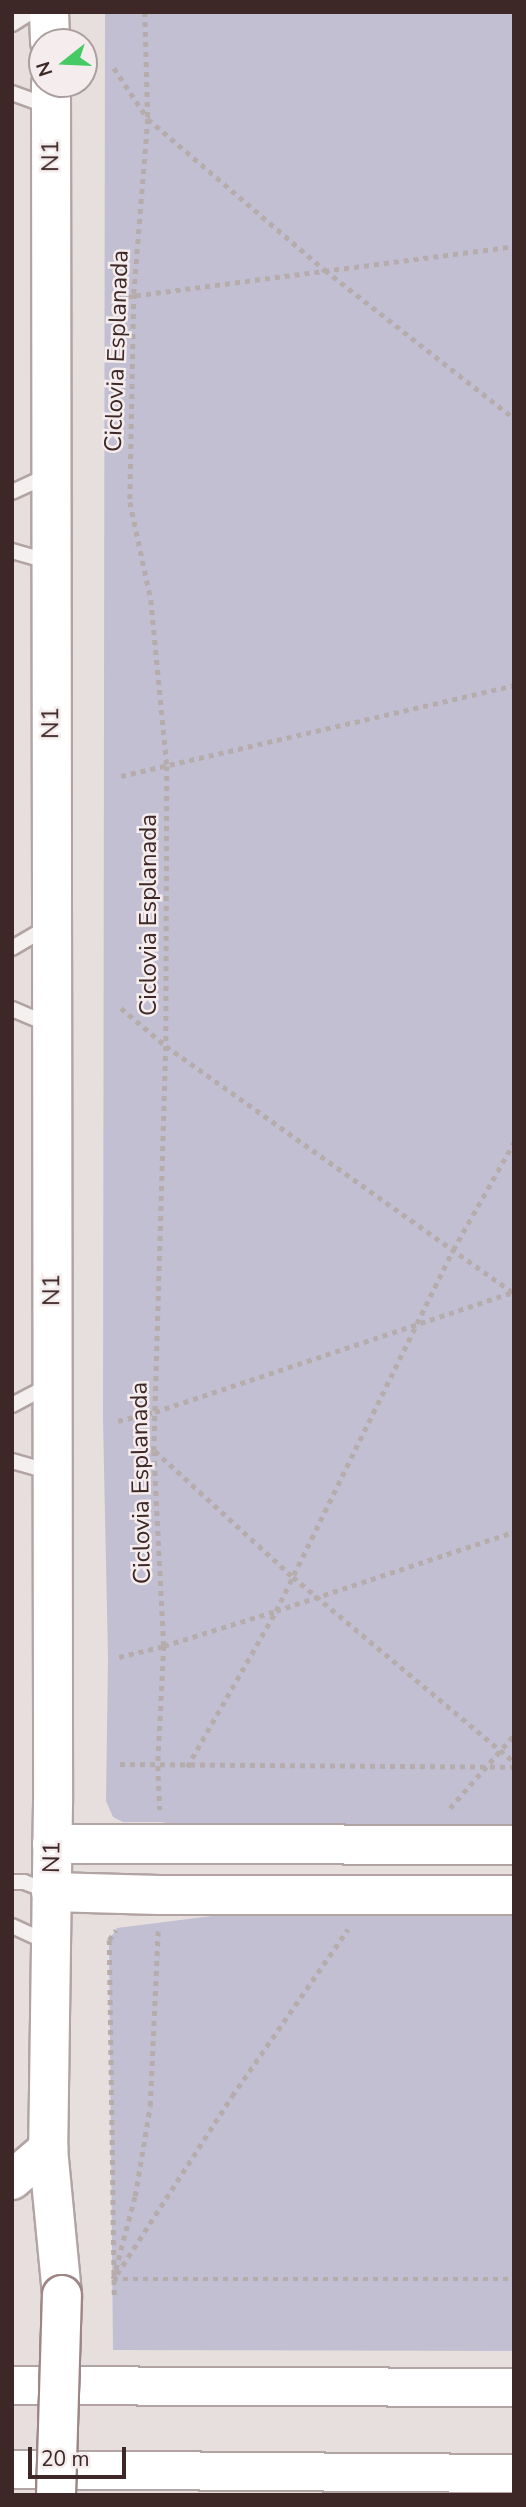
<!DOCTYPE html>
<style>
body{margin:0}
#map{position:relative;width:526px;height:2507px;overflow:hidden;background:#e7dede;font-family:"Nunito Sans",sans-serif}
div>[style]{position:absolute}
.green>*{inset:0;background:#c1bfd1}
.path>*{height:4.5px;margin-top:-2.25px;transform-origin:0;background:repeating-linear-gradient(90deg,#b6acac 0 5px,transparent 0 10px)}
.roads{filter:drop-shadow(2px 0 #b1a4a3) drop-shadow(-2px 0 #b1a4a3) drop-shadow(0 2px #b1a4a3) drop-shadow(0 -2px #b1a4a3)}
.service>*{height:14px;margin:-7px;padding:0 7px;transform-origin:7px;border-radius:7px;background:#f5f0f0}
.secondary>*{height:37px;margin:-18.5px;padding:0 18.5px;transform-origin:18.5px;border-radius:18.5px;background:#fff}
.primary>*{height:38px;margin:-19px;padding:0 19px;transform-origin:19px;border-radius:19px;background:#fff}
.trunk>*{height:38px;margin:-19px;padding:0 19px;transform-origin:19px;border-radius:19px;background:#fff}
.bridges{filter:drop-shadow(2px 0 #9d8685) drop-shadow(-2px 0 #9d8685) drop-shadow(0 2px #9d8685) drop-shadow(0 -2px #9d8685)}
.trunk-bridge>*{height:38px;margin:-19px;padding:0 19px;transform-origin:19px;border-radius:19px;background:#fff}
span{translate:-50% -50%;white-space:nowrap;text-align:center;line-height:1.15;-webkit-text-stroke:5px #f5eded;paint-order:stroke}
.street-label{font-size:24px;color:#3d2827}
.frame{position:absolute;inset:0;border:14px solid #3d2827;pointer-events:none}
.north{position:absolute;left:28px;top:28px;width:70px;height:70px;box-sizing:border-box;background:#f5eded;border:2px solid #ab9e9e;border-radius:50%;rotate:252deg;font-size:19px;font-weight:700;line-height:28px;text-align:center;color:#3d2827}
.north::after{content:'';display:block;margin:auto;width:24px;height:32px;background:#45ca66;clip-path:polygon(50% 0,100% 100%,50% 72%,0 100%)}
.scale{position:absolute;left:28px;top:2447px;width:98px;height:32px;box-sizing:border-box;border:4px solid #3d2827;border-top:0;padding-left:9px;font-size:21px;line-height:24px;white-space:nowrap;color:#3d2827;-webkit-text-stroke:5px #f5eded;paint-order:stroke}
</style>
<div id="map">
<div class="green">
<div style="clip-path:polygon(105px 12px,514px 12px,514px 1830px,234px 1833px,161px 1822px,123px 1822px,113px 1817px,106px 1801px,108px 1658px,103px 1420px)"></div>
<div style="clip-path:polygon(236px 1913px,514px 1913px,514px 2351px,113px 2350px,109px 1940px,117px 1928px)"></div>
</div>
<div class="path">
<div style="left:145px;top:12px;width:107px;rotate:88.4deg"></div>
<div style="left:148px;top:119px;width:176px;rotate:94.6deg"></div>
<div style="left:134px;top:294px;width:208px;rotate:91.1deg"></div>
<div style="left:130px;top:502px;width:100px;rotate:77.9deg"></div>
<div style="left:151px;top:600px;width:167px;rotate:84.5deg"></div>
<div style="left:167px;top:766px;width:280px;rotate:90.2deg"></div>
<div style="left:166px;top:1046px;width:405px;rotate:91.7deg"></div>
<div style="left:154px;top:1451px;width:195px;rotate:87.1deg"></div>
<div style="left:164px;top:1646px;width:120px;rotate:92.9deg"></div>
<div style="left:158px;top:1766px;width:44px;rotate:87.4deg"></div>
<div style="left:114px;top:68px;width:61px;rotate:56.3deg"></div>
<div style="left:148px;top:119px;width:233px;rotate:40.5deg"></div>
<div style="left:325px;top:270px;width:240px;rotate:38.1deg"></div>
<div style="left:116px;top:298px;width:401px;rotate:-7.4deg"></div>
<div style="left:121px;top:776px;width:403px;rotate:-13deg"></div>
<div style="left:121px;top:1008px;width:59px;rotate:40.2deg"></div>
<div style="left:166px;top:1046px;width:427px;rotate:35.4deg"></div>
<div style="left:118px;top:1421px;width:38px;rotate:-14deg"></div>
<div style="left:155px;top:1412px;width:378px;rotate:-18.5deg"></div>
<div style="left:155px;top:1451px;width:187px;rotate:42.4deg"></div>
<div style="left:293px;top:1577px;width:288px;rotate:39.9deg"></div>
<div style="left:119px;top:1657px;width:46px;rotate:-13.7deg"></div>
<div style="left:164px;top:1646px;width:117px;rotate:-17.4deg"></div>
<div style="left:276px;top:1611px;width:251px;rotate:-18.4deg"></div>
<div style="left:120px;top:1764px;width:394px;rotate:0.4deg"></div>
<div style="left:187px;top:1767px;width:180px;rotate:-60.3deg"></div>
<div style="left:276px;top:1611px;width:402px;rotate:-63.9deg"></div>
<div style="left:453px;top:1250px;width:124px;rotate:-60.5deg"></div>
<div style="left:450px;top:1808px;width:97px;rotate:-48.8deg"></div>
<div style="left:117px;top:2274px;width:212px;rotate:-57.1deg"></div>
<div style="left:232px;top:2096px;width:203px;rotate:-55.2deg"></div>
<div style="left:113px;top:2279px;width:86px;rotate:-75.2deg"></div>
<div style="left:135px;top:2196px;width:91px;rotate:-80.5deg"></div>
<div style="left:150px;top:2106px;width:175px;rotate:-87.4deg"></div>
<div style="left:113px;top:2279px;width:401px"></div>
<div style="left:114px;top:2295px;width:355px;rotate:-90.8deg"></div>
<div style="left:109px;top:1940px;width:12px;rotate:-55deg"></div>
</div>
<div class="roads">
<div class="service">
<div style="left:12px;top:24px;width:22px;rotate:-32deg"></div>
<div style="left:12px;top:93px;width:37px;rotate:20deg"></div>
<div style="left:12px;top:492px;width:41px;rotate:-24.7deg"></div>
<div style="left:12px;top:551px;width:37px;rotate:16deg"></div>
<div style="left:12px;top:948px;width:42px;rotate:-30.3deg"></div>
<div style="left:12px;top:1009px;width:41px;rotate:22.8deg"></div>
<div style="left:12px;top:1405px;width:41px;rotate:-27.8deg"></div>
<div style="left:12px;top:1461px;width:41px;rotate:15.8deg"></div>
<div style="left:12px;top:1882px;width:12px"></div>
<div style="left:24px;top:1882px;width:28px;rotate:21deg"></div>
<div style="left:12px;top:1926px;width:41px;rotate:24.7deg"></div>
</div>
<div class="secondary">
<div style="left:12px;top:2385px;width:502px;rotate:0.23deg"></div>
<div style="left:12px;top:2469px;width:502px;rotate:0.46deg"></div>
</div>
<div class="primary">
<div style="left:12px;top:2180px;width:48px;rotate:-40.7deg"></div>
</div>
<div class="trunk">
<div style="left:49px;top:12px;width:30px;rotate:88deg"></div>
<div style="left:51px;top:84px;width:1719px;rotate:89.93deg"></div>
<div style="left:53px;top:1803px;width:346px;rotate:90.8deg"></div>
<div style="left:48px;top:2149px;width:147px;rotate:84.5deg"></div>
<div style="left:52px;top:1844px;width:462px;rotate:0.1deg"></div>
<div style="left:51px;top:1892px;width:108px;rotate:1.6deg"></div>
<div style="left:159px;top:1895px;width:355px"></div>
</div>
</div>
<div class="bridges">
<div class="trunk-bridge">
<div style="left:56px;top:2495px;width:200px;rotate:-88.3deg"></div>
</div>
</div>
<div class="street-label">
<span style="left:51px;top:156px;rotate:-90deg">N1</span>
<span style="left:117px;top:351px;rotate:-88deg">Ciclovia Esplanada</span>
<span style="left:51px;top:723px;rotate:-90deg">N1</span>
<span style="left:149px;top:915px;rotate:-90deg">Ciclovia Esplanada</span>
<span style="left:52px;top:1290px;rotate:-90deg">N1</span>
<span style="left:141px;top:1483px;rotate:-91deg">Ciclovia Esplanada</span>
<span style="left:52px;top:1857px;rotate:-89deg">N1</span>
</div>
<div class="frame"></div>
<div class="north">N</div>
<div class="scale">20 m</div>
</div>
